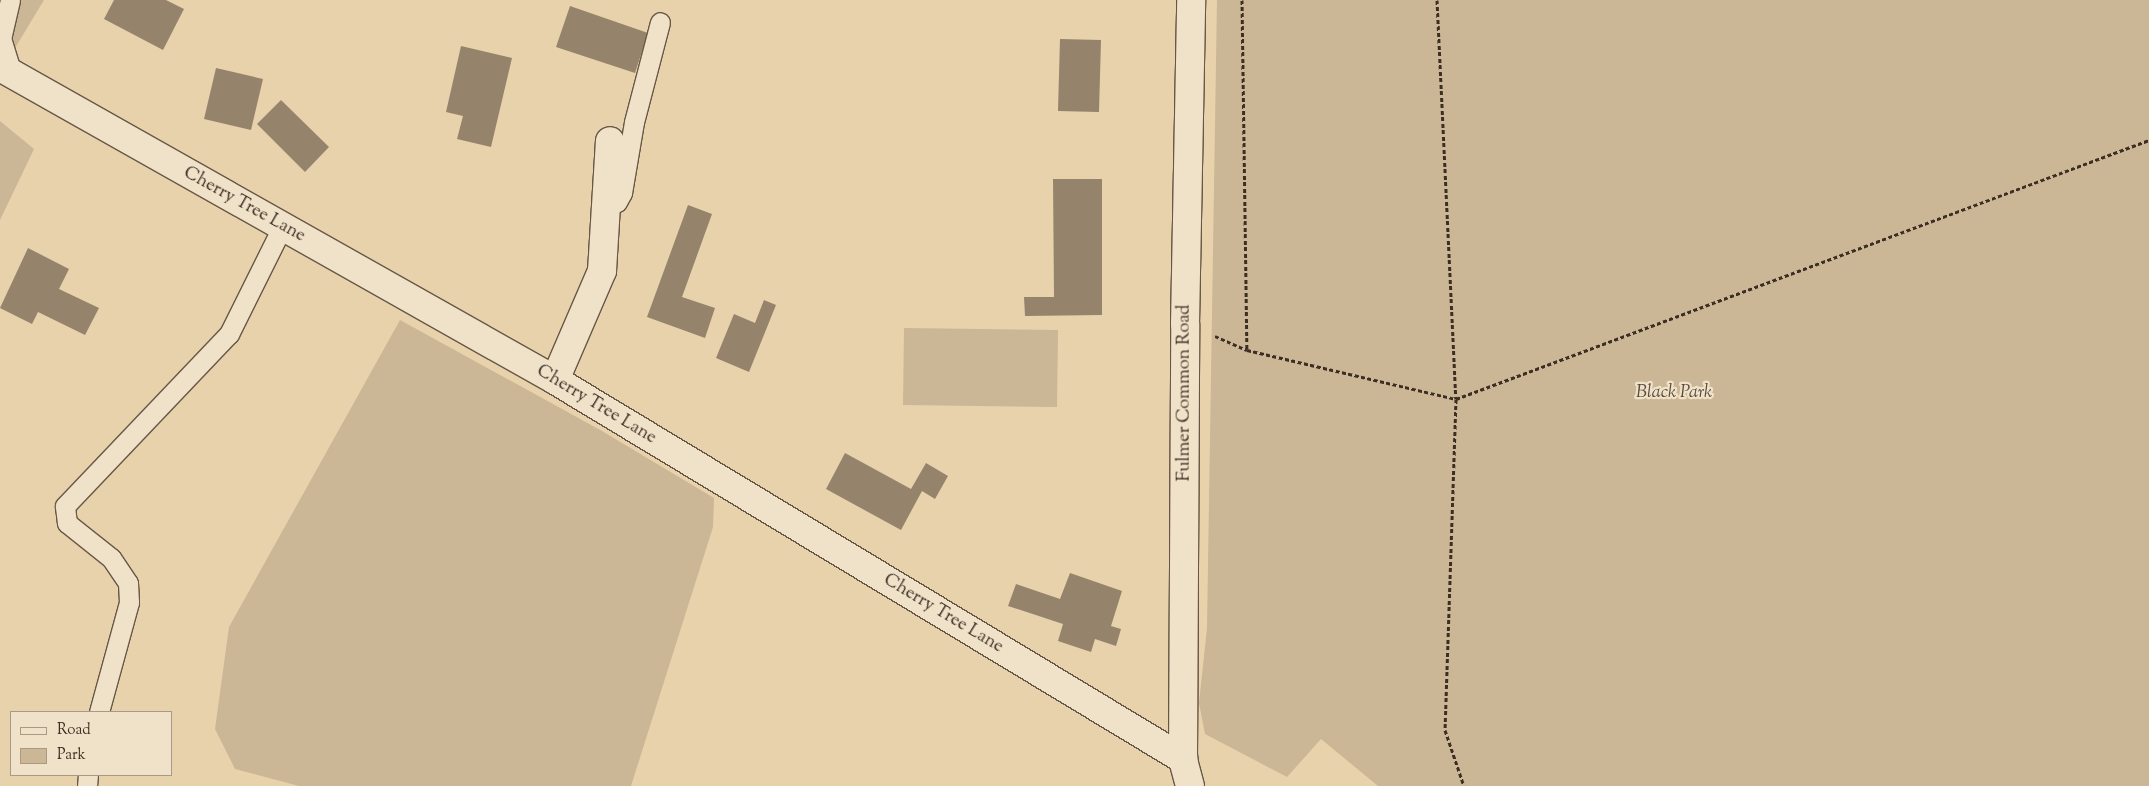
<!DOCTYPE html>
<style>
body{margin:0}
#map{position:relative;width:2149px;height:786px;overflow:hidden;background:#e8d2ac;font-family:"Sorts Mill Goudy",serif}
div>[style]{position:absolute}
.green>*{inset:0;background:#cbb695}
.building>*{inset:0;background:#96836b}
.path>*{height:3px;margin-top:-1.5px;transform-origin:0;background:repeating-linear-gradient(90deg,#3d2e24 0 4px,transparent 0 6.5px)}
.roads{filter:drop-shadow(1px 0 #685746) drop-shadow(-1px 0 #685746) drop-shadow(0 1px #685746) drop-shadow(0 -1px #685746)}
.lane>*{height:19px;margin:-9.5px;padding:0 9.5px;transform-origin:9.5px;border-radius:9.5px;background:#f0e2c9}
.street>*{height:28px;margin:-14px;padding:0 14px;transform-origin:14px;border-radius:14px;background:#f0e2c9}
span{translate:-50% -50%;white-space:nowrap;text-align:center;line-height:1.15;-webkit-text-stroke:4.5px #f0e2c9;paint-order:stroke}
.street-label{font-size:18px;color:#3d2e24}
.park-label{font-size:18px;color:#59493b;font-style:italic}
.legend{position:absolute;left:10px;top:711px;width:162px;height:65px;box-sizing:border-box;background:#f0e2c9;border:1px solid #a89a87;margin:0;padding:6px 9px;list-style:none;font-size:15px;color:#3d2e24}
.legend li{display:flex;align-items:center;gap:10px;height:25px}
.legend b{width:25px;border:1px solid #a89a87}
</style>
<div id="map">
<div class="green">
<div style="clip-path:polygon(0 0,44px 0,12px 53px,0 45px)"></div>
<div style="clip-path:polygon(1217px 0,2149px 0,2149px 786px,1378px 786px,1321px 739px,1287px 777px,1205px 734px,1199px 703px,1207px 628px)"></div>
<div style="clip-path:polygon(0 121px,34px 149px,0 220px)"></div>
<div style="clip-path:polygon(400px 320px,602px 431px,714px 498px,713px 527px,631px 786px,299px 786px,235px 769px,215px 729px,229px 627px)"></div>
<div style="clip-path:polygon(904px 328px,1058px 330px,1057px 407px,903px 405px)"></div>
</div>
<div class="building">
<div style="clip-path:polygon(114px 0,166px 0,184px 9px,163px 50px,104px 19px)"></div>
<div style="clip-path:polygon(570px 6px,648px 33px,635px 73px,556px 47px)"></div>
<div style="clip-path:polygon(1060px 39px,1101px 40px,1099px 112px,1058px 111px)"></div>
<div style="clip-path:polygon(461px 46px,512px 58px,491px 147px,457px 139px,463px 116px,446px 112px)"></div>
<div style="clip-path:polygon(216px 68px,263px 79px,251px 130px,204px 119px)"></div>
<div style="clip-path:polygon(281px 100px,329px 147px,305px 172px,257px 124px)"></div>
<div style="clip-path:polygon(1053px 179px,1102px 179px,1102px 315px,1025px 316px,1024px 297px,1054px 297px)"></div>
<div style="clip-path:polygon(688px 205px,712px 214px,682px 297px,715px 308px,705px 338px,647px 317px)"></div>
<div style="clip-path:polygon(28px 248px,69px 269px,59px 289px,99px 308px,85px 335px,38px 312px,32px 324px,0 308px)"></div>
<div style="clip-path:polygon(764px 300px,776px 305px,749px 372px,716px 358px,734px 314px,755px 323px)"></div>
<div style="clip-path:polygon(845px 453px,911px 489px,926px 463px,948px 476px,935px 499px,922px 491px,901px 530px,826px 489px)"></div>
<div style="clip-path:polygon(1070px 573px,1122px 591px,1111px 626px,1121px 629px,1116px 646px,1095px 639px,1091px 652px,1058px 641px,1063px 624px,1008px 606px,1016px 584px,1060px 599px)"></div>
</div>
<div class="path">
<div style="left:1242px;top:0;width:350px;rotate:89.2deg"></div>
<div style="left:1437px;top:0;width:399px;rotate:87.3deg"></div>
<div style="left:1456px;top:399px;width:331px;rotate:91.9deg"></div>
<div style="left:1445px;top:730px;width:59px;rotate:71.3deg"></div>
<div style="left:1215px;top:336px;width:35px;rotate:24deg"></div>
<div style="left:1247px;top:350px;width:215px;rotate:13.2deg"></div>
<div style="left:1456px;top:399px;width:740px;rotate:-20.49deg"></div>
</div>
<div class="roads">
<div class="lane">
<div style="left:10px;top:0;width:39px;rotate:103deg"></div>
<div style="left:1px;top:38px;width:38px;rotate:73deg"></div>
<div style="left:606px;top:205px;width:11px;rotate:-15deg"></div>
<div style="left:617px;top:202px;width:10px;rotate:-61deg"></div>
<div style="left:622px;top:193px;width:72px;rotate:-80.4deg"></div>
<div style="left:634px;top:122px;width:103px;rotate:-75.4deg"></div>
<div style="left:99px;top:712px;width:114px;rotate:-74.7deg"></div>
<div style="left:129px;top:602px;width:19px;rotate:-93deg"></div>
<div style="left:128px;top:583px;width:30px;rotate:-124deg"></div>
<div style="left:111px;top:558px;width:56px;rotate:-141.5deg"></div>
<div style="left:67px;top:523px;width:17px;rotate:-97deg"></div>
<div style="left:65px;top:506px;width:238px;rotate:-46.4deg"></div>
<div style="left:229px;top:334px;width:119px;rotate:-63.6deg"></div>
<div style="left:87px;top:786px;width:11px;rotate:-85deg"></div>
</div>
<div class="street">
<div style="left:0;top:67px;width:637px;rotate:29.42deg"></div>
<div style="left:555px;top:380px;width:734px;rotate:31.11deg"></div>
<div style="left:555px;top:380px;width:119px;rotate:-66.7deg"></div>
<div style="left:602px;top:271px;width:130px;rotate:-86.5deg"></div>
<div style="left:1190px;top:786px;width:28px;rotate:-105deg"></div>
<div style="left:1183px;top:759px;width:435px;rotate:-89.7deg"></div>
<div style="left:1185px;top:324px;width:324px;rotate:-88.9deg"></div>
</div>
</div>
<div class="street-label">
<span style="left:244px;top:205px;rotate:29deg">Cherry Tree Lane</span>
<span style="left:1185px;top:393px;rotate:-90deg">Fulmer Common Road</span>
<span style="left:596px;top:405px;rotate:31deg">Cherry Tree Lane</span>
<span style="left:943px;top:614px;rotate:31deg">Cherry Tree Lane</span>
</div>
<div class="park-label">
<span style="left:1674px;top:393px">Black Park</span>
</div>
<ul class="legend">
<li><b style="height:6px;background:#f0e2c9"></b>Road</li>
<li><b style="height:14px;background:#cbb695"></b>Park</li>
</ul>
</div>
